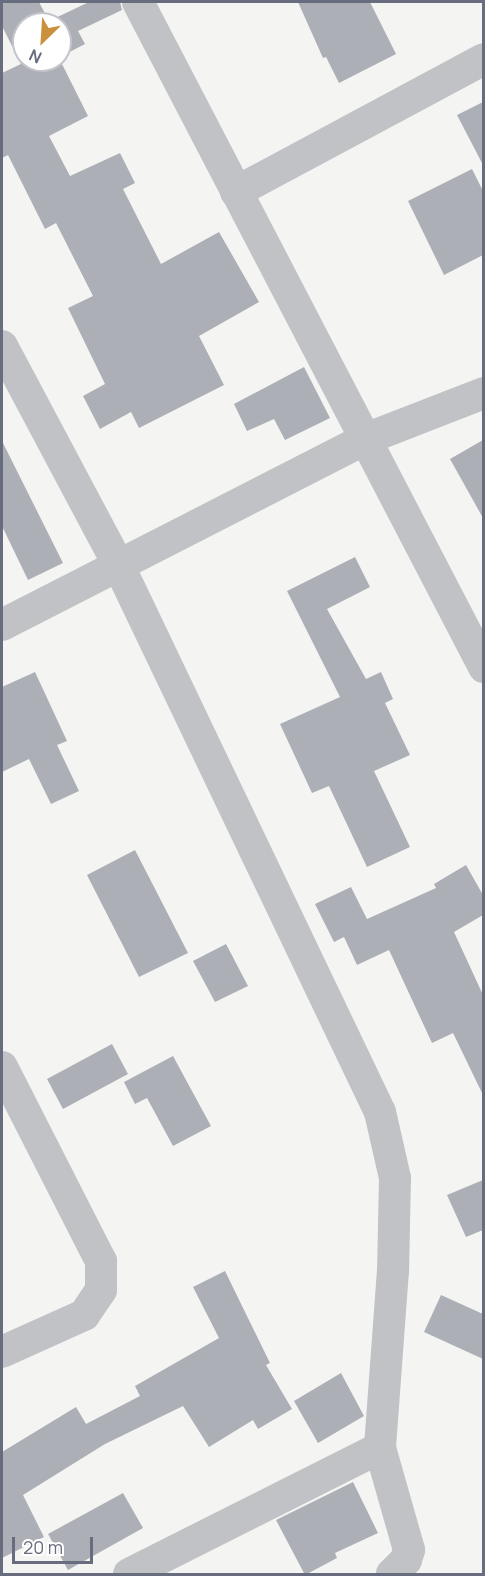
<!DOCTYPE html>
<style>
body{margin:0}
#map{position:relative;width:485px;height:1576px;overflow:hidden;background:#f4f5f2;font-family:Manrope,sans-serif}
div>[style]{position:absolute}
.building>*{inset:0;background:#acafb6}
.minor>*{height:32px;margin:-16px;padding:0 16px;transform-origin:16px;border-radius:16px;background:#c1c2c6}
span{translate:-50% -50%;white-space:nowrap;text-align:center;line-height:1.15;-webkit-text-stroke:6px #fff;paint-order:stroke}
.frame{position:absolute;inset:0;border:3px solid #686c7f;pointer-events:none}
.north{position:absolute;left:12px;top:12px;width:60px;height:60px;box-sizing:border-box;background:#fff;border:2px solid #c3c4cc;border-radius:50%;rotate:205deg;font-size:16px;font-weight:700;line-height:24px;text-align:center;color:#686c7f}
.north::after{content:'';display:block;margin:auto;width:21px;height:27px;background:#cb903b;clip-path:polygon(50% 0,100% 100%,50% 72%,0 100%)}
.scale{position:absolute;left:12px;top:1537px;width:81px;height:27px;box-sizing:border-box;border:3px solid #686c7f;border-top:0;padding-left:8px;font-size:18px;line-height:21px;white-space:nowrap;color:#686c7f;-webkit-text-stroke:4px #fff;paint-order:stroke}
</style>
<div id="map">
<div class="building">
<div style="clip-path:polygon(2px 2px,39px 2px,49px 21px,89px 2px,120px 2px,122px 10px,78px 31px,85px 44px,60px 57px,60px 24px,24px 24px,24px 60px,60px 60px,88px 116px,49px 136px,70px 176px,120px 153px,135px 183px,123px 189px,161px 264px,219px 232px,259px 302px,199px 336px,224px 385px,139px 428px,131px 412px,100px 429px,83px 396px,105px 384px,68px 308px,93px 296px,56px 223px,45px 229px,8px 155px,2px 158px,2px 73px,21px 64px,2px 26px)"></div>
<div style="clip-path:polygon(298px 2px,370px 2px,396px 54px,339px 83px,326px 57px,323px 58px)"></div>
<div style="clip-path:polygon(483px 102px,483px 165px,457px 115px)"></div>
<div style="clip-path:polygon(472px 169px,483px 191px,483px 255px,444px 275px,408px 201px)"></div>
<div style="clip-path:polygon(304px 367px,330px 418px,285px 440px,274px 419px,247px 431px,234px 404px)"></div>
<div style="clip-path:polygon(483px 440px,483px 518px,450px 459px)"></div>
<div style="clip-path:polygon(2px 441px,63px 563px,28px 580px,2px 526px)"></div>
<div style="clip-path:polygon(355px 557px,370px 587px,327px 609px,366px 679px,381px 672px,393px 699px,385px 703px,410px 755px,374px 771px,410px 847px,367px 867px,329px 786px,312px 793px,280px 724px,340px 697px,287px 591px)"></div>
<div style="clip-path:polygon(35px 672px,67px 741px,57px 745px,79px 791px,51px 804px,29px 759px,2px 772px,2px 687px)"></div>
<div style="clip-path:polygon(135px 850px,188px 953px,139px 977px,87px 875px)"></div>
<div style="clip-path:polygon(466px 865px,483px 895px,483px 915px,454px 932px,483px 995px,483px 1095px,453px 1033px,432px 1043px,389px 950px,357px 965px,344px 937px,334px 942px,315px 904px,351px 887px,367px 919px,436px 888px,434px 884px)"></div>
<div style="clip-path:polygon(226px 944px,248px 986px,215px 1002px,193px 961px)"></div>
<div style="clip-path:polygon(112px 1044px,128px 1074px,63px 1109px,47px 1079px)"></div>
<div style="clip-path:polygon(173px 1056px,211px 1126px,173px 1146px,147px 1098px,135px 1104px,124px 1082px)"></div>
<div style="clip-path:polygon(483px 1180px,483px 1230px,466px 1237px,447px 1195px)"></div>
<div style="clip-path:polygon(225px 1271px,270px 1363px,266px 1365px,292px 1409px,258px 1429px,253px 1420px,209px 1447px,183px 1406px,105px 1444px,23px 1495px,44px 1537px,2px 1558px,2px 1452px,76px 1407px,86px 1424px,140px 1396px,135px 1386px,219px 1338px,193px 1287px)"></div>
<div style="clip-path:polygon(441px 1295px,483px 1314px,483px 1359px,424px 1332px)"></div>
<div style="clip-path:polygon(341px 1373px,364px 1416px,318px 1443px,294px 1401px)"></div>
<div style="clip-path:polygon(353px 1482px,378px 1533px,335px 1553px,337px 1558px,305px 1575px,276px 1520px)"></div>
<div style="clip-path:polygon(123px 1493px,143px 1528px,68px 1570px,48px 1534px)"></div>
</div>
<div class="minor">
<div style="left:138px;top:2px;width:750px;rotate:62.51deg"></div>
<div style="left:236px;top:192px;width:281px;rotate:-28.2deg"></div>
<div style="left:2px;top:346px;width:247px;rotate:62deg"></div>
<div style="left:118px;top:564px;width:607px;rotate:64.45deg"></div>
<div style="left:380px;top:1112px;width:68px;rotate:77.2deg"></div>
<div style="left:395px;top:1178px;width:92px;rotate:91.2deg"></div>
<div style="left:393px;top:1270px;width:178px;rotate:94.2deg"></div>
<div style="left:380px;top:1448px;width:106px;rotate:74.1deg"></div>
<div style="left:409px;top:1550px;width:10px;rotate:107deg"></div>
<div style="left:406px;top:1560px;width:20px;rotate:135deg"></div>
<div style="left:2px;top:625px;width:406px;rotate:-27.1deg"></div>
<div style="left:363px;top:440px;width:130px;rotate:-21.2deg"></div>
<div style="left:2px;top:1067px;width:218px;rotate:63deg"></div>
<div style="left:101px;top:1261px;width:29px;rotate:90deg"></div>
<div style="left:101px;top:1290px;width:30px;rotate:124deg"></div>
<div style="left:84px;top:1315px;width:90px;rotate:155.7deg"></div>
<div style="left:129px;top:1574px;width:281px;rotate:-26.7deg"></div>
</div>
<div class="frame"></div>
<div class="north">N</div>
<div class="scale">20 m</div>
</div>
